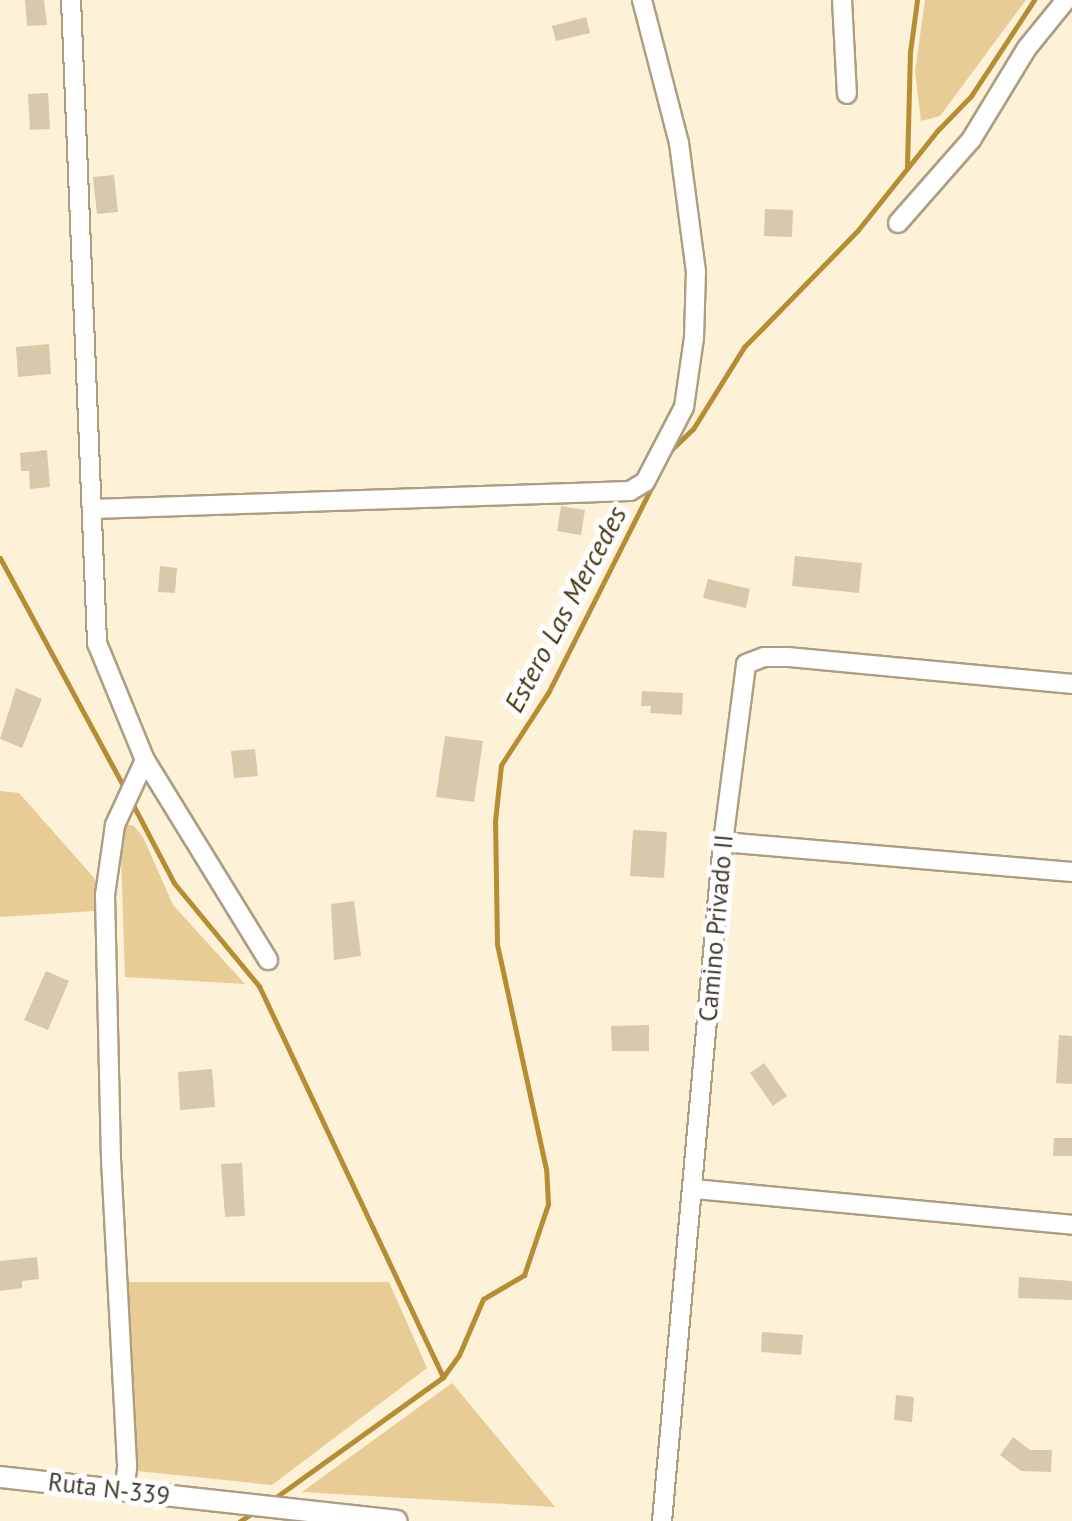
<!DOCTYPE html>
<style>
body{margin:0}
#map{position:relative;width:1072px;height:1521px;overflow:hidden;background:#fdf1d8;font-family:"PT Sans",sans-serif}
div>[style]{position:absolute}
.green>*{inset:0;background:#e7cc96}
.stream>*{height:5px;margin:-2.5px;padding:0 2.5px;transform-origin:2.5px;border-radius:2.5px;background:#b68d32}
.building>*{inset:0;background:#d8c9ab}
.roads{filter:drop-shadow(2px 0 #ad9e81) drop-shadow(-2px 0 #ad9e81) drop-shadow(0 2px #ad9e81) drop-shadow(0 -2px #ad9e81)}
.minor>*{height:18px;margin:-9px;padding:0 9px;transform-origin:9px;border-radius:9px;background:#fff}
.tertiary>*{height:20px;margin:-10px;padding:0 10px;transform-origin:10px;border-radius:10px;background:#fff}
span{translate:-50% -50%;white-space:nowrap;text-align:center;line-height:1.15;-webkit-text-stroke:10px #fff;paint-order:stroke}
.street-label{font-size:25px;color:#423c2f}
.water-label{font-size:28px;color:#473610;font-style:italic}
</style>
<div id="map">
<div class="green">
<div style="clip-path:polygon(925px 0,1026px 0,940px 116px,921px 121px,915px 72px)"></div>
<div style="clip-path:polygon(0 791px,19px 793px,95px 879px,95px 911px,0 917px)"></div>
<div style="clip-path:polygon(120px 823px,134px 826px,143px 837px,173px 905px,245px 984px,125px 977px)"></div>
<div style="clip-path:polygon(122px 1282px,389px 1282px,427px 1368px,272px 1485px,128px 1470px)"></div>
<div style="clip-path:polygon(452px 1383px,555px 1507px,302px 1492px)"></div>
</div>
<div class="stream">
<div style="left:907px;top:166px;width:114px;rotate:-88.5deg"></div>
<div style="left:910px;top:52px;width:52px;rotate:-82.3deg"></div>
<div style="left:671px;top:450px;width:30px;rotate:-44deg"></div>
<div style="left:693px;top:429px;width:97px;rotate:-58.1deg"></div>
<div style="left:744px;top:347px;width:163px;rotate:-45.7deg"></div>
<div style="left:858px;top:230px;width:127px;rotate:-51.4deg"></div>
<div style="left:937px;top:131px;width:49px;rotate:-45.8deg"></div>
<div style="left:971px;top:96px;width:115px;rotate:-56.7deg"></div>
<div style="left:0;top:558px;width:263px;rotate:61.6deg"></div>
<div style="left:132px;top:803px;width:90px;rotate:62.3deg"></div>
<div style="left:174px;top:883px;width:134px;rotate:50.5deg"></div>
<div style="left:259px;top:986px;width:432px;rotate:64.8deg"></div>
<div style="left:272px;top:1500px;width:211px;rotate:-35.7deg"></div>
<div style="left:443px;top:1377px;width:27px;rotate:-54deg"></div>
<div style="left:459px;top:1355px;width:61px;rotate:-66.8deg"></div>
<div style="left:483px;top:1299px;width:48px;rotate:-30.3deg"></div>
<div style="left:524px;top:1275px;width:75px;rotate:-71.3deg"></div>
<div style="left:548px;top:1204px;width:35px;rotate:-93deg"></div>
<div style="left:546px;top:1169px;width:230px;rotate:-102.3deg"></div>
<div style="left:497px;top:944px;width:123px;rotate:-90.9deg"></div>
<div style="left:495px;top:821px;width:56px;rotate:-83.9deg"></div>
<div style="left:501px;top:765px;width:86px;rotate:-56.9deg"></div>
<div style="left:548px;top:693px;width:232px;rotate:-63.3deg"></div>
<div style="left:240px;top:1521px;width:17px;rotate:-33deg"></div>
</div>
<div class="building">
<div style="clip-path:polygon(25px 0,44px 0,47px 25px,27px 26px)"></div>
<div style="clip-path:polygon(586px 17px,590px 33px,556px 41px,552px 26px)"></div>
<div style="clip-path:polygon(48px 93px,50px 129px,30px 130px,28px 94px)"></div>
<div style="clip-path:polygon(114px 175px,118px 212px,97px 214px,93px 177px)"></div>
<div style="clip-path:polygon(765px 209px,793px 210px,792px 237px,764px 236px)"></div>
<div style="clip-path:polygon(49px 344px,51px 374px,18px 377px,16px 347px)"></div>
<div style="clip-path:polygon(47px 450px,50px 487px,30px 489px,29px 471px,21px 471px,20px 453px)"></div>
<div style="clip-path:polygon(561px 506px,585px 510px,581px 535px,557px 531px)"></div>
<div style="clip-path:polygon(795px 556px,862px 563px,859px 593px,792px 586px)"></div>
<div style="clip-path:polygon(160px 566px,177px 568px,175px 593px,158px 592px)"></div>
<div style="clip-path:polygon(708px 579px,750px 589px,746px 608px,703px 598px)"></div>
<div style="clip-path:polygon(16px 688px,42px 699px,22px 748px,0 739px)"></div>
<div style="clip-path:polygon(642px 691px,683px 693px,682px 715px,650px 713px,651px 706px,641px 706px)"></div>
<div style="clip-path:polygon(445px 736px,483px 741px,474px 802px,436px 797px)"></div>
<div style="clip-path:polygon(255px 749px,258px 776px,234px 778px,231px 751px)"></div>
<div style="clip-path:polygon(633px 830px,667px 832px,664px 878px,630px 876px)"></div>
<div style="clip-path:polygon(354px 901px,361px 956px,334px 960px,331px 904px)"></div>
<div style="clip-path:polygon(46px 971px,69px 981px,48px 1030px,24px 1020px)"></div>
<div style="clip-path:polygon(649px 1025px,649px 1051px,612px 1051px,611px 1026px)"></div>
<div style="clip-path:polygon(1059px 1035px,1072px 1036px,1072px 1084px,1056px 1083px)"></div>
<div style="clip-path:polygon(764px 1063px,787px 1096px,773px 1106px,750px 1073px)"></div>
<div style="clip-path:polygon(212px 1069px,215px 1107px,180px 1110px,178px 1072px)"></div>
<div style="clip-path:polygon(1054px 1138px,1072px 1138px,1072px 1156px,1053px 1156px)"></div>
<div style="clip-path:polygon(242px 1163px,245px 1216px,225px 1217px,221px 1164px)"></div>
<div style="clip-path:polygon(37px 1257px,39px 1279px,22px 1281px,22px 1288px,0 1291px,0 1261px)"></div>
<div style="clip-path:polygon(1019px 1277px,1072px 1281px,1072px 1300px,1018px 1298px)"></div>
<div style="clip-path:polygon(762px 1332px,803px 1335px,801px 1355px,761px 1352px)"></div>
<div style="clip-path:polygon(896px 1395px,914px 1397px,912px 1422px,894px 1420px)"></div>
<div style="clip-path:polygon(1013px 1437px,1030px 1450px,1052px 1450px,1051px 1472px,1021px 1471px,1000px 1455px)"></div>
</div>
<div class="roads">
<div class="minor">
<div style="left:71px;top:0;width:644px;rotate:87.68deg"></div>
<div style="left:97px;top:643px;width:126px;rotate:67.7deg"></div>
<div style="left:145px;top:760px;width:72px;rotate:114.8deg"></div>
<div style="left:115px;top:825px;width:71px;rotate:98.1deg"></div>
<div style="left:105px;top:895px;width:264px;rotate:88.7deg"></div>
<div style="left:111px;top:1159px;width:309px;rotate:87deg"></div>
<div style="left:127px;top:1468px;width:23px;rotate:97deg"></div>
<div style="left:842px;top:0;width:94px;rotate:87deg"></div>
<div style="left:898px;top:223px;width:111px;rotate:-48.7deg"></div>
<div style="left:971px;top:140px;width:108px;rotate:-58.7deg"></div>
<div style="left:1027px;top:48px;width:62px;rotate:-50.9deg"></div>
<div style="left:93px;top:509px;width:537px;rotate:-1.92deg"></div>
<div style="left:630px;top:491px;width:17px;rotate:-31deg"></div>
<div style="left:645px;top:482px;width:85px;rotate:-62.5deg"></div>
<div style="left:684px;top:407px;width:70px;rotate:-81.8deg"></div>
<div style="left:694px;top:338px;width:66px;rotate:-88.3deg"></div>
<div style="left:696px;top:272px;width:130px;rotate:-97.5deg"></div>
<div style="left:679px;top:143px;width:148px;rotate:-104.5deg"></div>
<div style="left:145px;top:760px;width:235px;rotate:58.4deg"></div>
<div style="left:723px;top:842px;width:350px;rotate:4.9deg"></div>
<div style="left:694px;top:1189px;width:380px;rotate:5.4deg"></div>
<div style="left:662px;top:1521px;width:682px;rotate:-84.87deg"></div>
<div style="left:723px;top:842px;width:179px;rotate:-82.6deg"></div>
<div style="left:746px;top:664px;width:19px;rotate:-21deg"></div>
<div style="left:764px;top:657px;width:24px"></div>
<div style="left:788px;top:657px;width:285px;rotate:5.4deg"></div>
</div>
<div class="tertiary">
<div style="left:0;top:1477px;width:399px;rotate:6.3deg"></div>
</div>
</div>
<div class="street-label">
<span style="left:716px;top:928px;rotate:-85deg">Camino Privado II</span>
<span style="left:109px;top:1489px;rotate:7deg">Ruta N-339</span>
</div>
<div class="water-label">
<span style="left:565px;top:609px;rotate:-62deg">Estero Las Mercedes</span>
</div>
</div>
